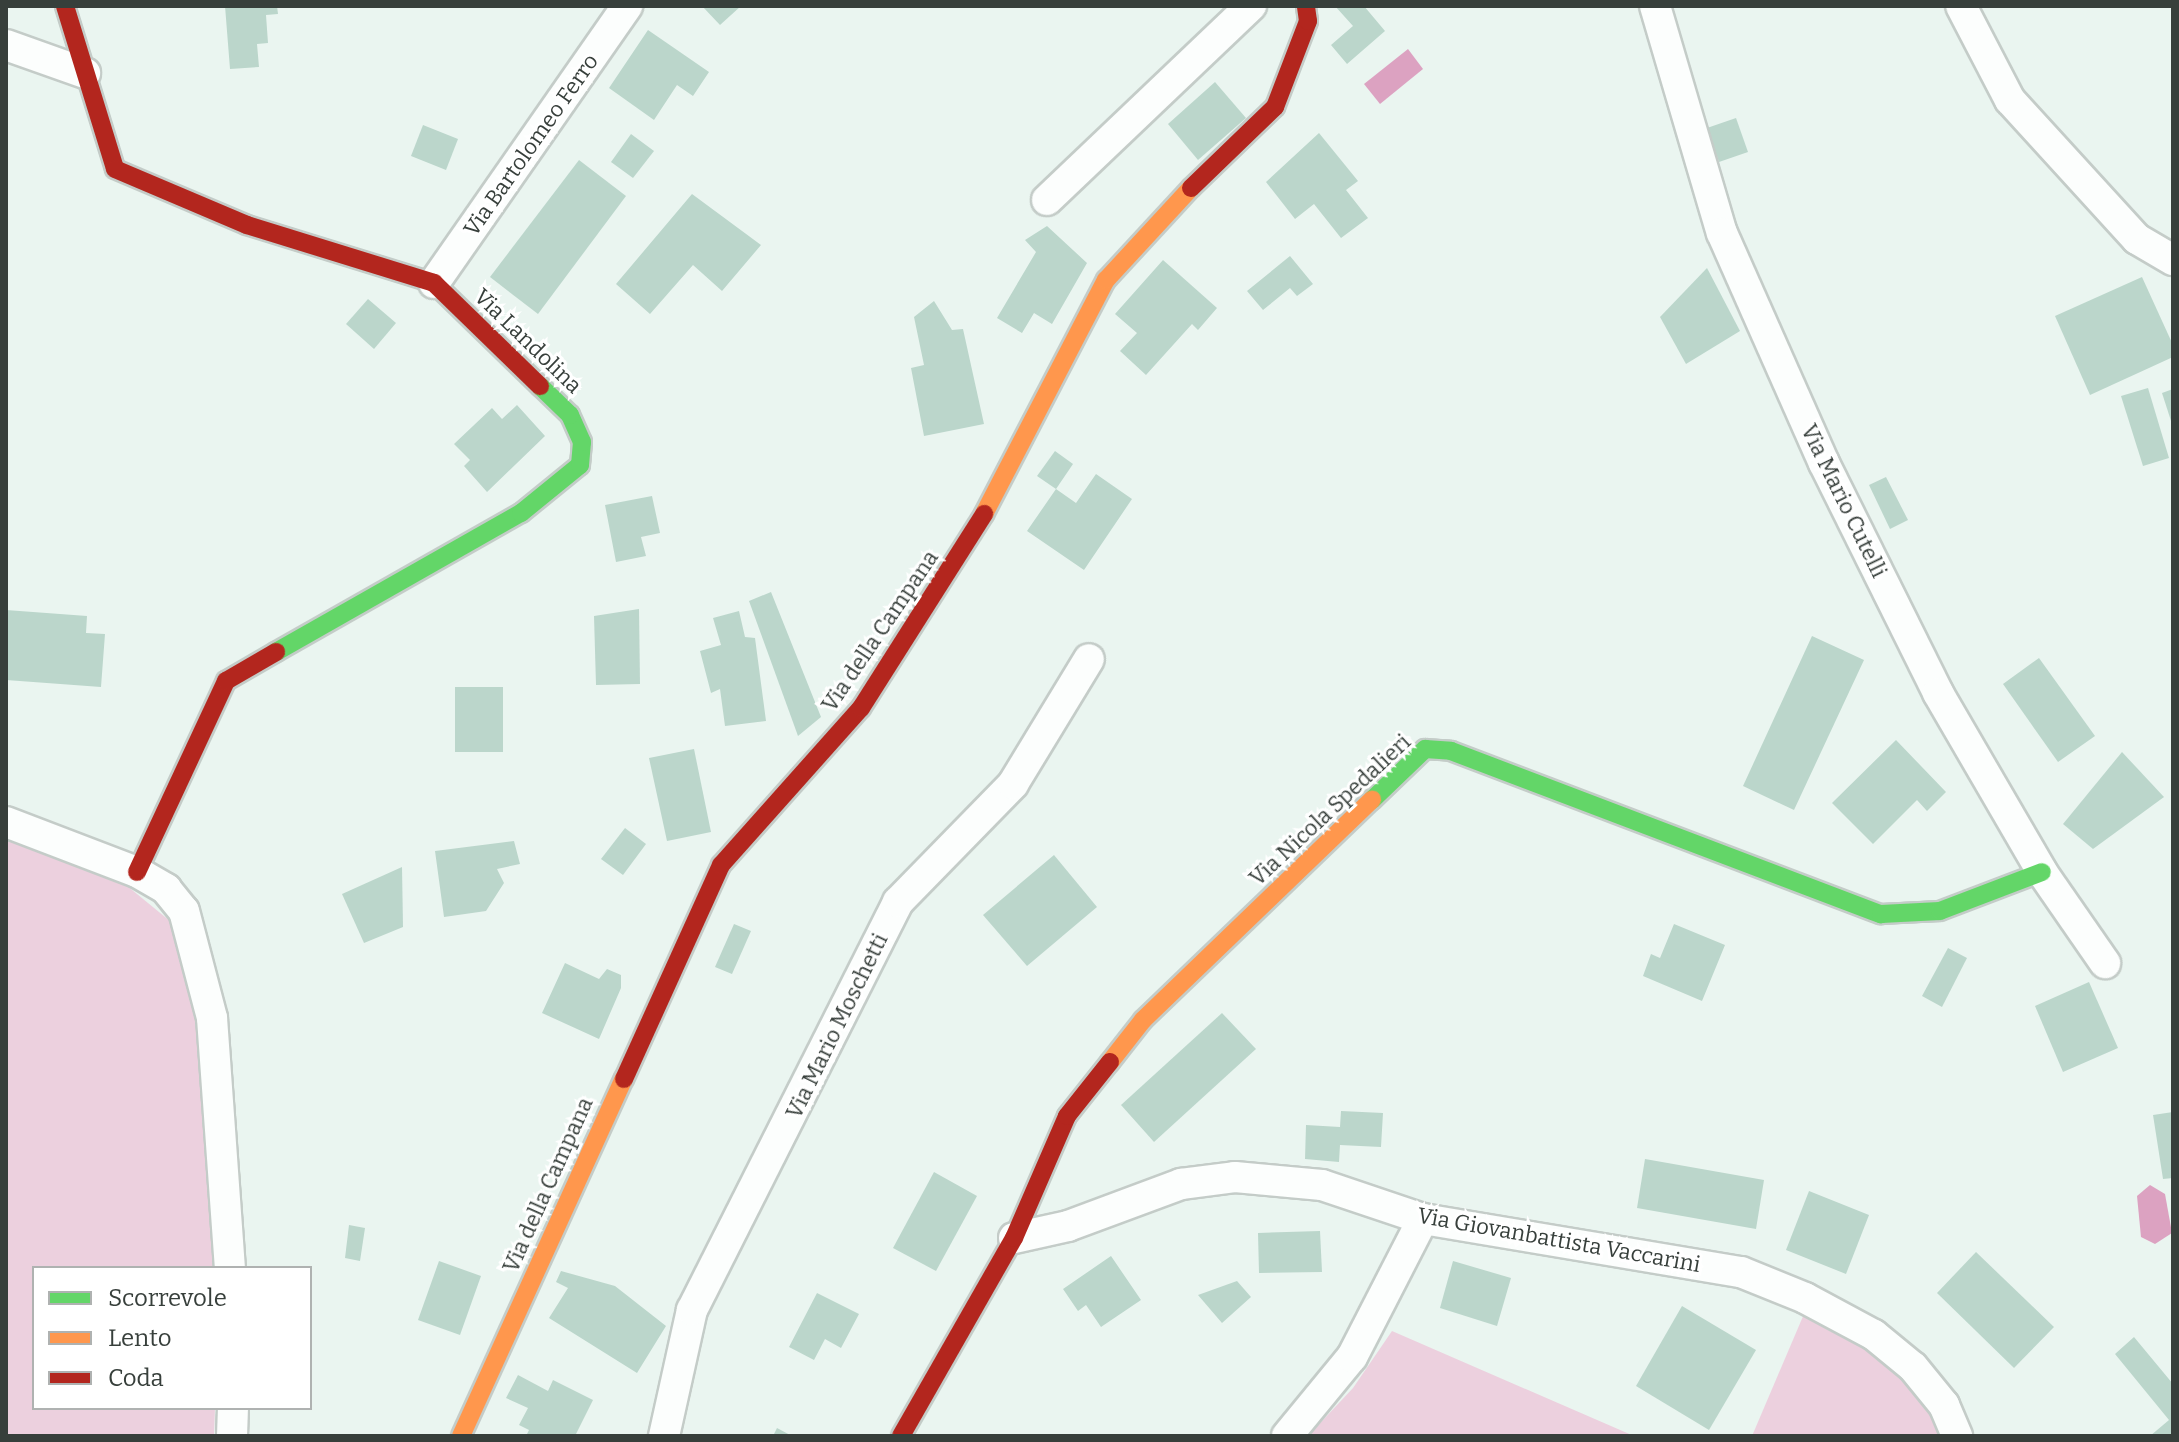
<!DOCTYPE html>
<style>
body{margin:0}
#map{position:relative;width:2179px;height:1442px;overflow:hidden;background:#eaf5f0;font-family:Bitter,serif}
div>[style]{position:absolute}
.green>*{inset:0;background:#ecd0de}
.water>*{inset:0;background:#dca2c1}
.building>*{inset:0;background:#bbd6cb}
.roads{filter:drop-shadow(2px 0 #c4ccc8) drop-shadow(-2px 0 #c4ccc8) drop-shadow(0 2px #c4ccc8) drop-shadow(0 -2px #c4ccc8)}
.street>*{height:30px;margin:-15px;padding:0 15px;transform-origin:15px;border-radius:15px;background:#fcfefd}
.fast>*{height:18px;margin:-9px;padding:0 9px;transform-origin:9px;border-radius:9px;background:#63d668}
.slow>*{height:18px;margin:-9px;padding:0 9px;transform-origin:9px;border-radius:9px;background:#ff974d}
.jam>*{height:18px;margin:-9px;padding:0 9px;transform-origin:9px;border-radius:9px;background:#b3261e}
span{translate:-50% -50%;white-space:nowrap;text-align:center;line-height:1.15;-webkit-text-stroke:6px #fff;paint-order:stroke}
.street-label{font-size:22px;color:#373f3b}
.frame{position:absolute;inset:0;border:8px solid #373f3b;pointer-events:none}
.legend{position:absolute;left:32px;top:1266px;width:280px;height:144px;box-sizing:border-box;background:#fff;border:2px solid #afb2b1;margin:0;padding:10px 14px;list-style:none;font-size:24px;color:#373f3b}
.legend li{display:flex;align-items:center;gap:16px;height:40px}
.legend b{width:40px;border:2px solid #afb2b1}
</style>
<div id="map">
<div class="green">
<div style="clip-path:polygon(6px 840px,126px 885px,170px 921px,181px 947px,196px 1020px,214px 1268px,34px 1268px,34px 1408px,215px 1408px,214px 1436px,6px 1436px)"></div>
<div style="clip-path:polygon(1804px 1314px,1861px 1344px,1900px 1375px,1931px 1410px,1940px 1436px,1752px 1436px)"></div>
<div style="clip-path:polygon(1392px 1331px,1634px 1436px,1308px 1436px,1353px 1388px)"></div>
</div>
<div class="water">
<div style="clip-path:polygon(1408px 49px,1423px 69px,1380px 104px,1364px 84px)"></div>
<div style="clip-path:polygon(2150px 1185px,2165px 1194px,2172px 1233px,2155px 1244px,2141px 1237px,2137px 1196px)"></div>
</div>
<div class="building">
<div style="clip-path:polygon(225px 6px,277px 6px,278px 14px,266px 15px,268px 43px,257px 44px,259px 67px,230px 69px)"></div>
<div style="clip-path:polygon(702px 6px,741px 6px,720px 25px)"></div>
<div style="clip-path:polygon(1335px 6px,1364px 6px,1385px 31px,1347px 64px,1331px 45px,1353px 26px)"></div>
<div style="clip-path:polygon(648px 30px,709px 72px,693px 96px,677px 85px,654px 120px,609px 88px)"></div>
<div style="clip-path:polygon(1215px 82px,1246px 118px,1198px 160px,1168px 124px)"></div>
<div style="clip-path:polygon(1736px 118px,1748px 152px,1719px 162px,1707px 128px)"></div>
<div style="clip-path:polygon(423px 125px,458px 139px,446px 170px,411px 156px)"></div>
<div style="clip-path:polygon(1319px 133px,1358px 181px,1346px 190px,1368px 218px,1341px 238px,1314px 204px,1295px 219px,1266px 182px)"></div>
<div style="clip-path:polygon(631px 134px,654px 151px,633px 178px,611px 162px)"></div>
<div style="clip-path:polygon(579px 160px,626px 196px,538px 314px,490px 277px)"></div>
<div style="clip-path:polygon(692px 194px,761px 245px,722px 291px,693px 265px,650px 314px,616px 284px)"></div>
<div style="clip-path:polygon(1047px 226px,1087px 263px,1052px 324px,1034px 313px,1022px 333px,997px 318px,1036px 252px,1025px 240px)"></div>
<div style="clip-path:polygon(1290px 256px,1313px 284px,1297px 296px,1290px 288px,1263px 310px,1247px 291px)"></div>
<div style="clip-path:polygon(1163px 260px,1217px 308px,1198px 330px,1192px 324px,1146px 375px,1120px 351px,1137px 333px,1115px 314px)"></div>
<div style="clip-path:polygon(1707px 268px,1740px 331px,1686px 364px,1660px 317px)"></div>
<div style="clip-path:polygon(2142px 277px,2173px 345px,2173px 357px,2090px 395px,2055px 316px)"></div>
<div style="clip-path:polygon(368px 299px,396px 323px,374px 349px,346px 324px)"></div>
<div style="clip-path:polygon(934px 301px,952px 330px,963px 329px,984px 424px,924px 436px,911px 368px,924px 365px,914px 317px)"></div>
<div style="clip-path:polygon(2148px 388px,2169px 458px,2143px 466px,2121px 396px)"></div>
<div style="clip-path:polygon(2173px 389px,2173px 424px,2172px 424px,2162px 393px)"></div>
<div style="clip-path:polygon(517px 405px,545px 436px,487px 492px,464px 466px,470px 460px,454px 444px,492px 408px,502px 419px)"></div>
<div style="clip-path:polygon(1055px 451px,1073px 464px,1056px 489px,1037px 476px)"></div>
<div style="clip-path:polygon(1096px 474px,1132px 499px,1084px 570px,1027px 531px,1056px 489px,1076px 503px)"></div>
<div style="clip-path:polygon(1886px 477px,1908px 520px,1890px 529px,1869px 485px)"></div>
<div style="clip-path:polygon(652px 496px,660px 533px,641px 537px,646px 556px,616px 562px,605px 505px)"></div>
<div style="clip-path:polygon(771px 592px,821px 717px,798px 736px,749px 601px)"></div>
<div style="clip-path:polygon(639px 609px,640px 684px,596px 685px,594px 616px)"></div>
<div style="clip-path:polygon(6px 610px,87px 616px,86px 633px,105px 634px,101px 687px,6px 680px)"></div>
<div style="clip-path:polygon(739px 611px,745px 637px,755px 638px,766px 721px,725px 726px,720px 689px,711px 693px,700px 651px,721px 645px,713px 618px)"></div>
<div style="clip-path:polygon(1812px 636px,1864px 660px,1794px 810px,1743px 786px)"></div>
<div style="clip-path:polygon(2039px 658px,2095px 736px,2058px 762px,2003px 684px)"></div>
<div style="clip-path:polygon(455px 687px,503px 687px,503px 752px,455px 752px)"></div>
<div style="clip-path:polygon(1896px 740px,1946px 792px,1927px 811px,1917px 800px,1873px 844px,1832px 803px)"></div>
<div style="clip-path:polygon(694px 749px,711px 832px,667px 841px,649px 758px)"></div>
<div style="clip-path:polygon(2122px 752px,2164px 797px,2093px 849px,2063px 824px)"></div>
<div style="clip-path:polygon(625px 828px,646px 844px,623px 875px,601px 859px)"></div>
<div style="clip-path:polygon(514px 841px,520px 864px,497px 869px,504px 883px,486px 911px,444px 917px,435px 851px)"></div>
<div style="clip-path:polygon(1054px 855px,1097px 907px,1027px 966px,983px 915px)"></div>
<div style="clip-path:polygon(402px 867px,403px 927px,364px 943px,342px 894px)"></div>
<div style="clip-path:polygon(734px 924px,751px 931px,732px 974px,715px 967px)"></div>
<div style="clip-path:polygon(1674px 924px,1725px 945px,1702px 1001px,1643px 976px,1651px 954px,1660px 958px)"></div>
<div style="clip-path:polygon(1948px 948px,1967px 958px,1942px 1007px,1922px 996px)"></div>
<div style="clip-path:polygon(565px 963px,599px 979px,607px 969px,621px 975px,621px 988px,599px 1039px,542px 1013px)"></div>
<div style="clip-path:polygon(2089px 982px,2118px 1048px,2063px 1072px,2035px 1006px)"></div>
<div style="clip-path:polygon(1222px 1013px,1256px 1049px,1154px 1142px,1121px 1105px)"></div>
<div style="clip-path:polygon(1341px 1111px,1383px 1113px,1381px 1147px,1340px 1145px,1339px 1162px,1305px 1159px,1306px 1125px,1340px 1127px)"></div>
<div style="clip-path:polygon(2173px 1112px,2173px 1178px,2163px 1179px,2153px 1115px)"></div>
<div style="clip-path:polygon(1645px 1159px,1764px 1180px,1756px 1229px,1637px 1208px)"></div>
<div style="clip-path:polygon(934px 1172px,977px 1196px,936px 1271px,893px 1248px)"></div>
<div style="clip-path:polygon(1809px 1191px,1869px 1215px,1846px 1274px,1786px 1250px)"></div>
<div style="clip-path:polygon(349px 1225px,365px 1228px,360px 1261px,345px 1258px)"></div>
<div style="clip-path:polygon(1320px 1231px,1322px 1272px,1259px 1273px,1258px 1233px)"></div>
<div style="clip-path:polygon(1976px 1252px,2054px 1327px,2014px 1368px,1937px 1293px)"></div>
<div style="clip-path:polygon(1111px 1256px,1141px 1300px,1101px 1327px,1086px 1305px,1078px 1311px,1063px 1289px)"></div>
<div style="clip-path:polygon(439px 1261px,481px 1276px,460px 1335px,418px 1320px)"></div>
<div style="clip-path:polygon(1453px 1261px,1511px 1278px,1497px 1326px,1440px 1308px)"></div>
<div style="clip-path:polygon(561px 1271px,615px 1286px,666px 1326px,637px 1373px,549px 1318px,568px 1288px,556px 1282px)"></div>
<div style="clip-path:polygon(1237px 1281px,1251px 1297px,1222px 1323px,1198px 1295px)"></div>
<div style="clip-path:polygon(817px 1293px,859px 1314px,841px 1348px,825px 1339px,814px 1360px,789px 1347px)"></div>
<div style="clip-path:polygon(1682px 1306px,1756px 1350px,1709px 1430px,1636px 1386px)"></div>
<div style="clip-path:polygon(2134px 1337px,2173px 1384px,2173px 1436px,2150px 1436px,2169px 1420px,2115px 1354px)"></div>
<div style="clip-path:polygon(518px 1375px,548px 1391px,553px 1380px,593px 1400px,575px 1436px,526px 1436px,529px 1430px,519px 1425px,528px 1408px,506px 1398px)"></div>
<div style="clip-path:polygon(777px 1428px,792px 1436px,773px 1436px)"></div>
</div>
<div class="roads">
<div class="street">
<div style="left:1655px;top:6px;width:237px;rotate:73.6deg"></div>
<div style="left:1722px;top:233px;width:252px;rotate:66.1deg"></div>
<div style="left:1824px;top:463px;width:257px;rotate:63.6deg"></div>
<div style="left:1938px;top:693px;width:207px;rotate:59.8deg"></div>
<div style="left:2042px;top:872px;width:111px;rotate:55.3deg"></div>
<div style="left:1961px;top:6px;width:106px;rotate:62.5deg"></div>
<div style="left:2010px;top:100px;width:188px;rotate:47.6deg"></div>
<div style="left:2137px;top:239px;width:42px;rotate:30.3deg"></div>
<div style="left:6px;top:45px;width:84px;rotate:19.5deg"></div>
<div style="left:1047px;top:200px;width:282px;rotate:-43.6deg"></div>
<div style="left:434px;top:283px;width:338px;rotate:-55.1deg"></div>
<div style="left:6px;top:822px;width:140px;rotate:20.9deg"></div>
<div style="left:137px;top:872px;width:34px;rotate:30deg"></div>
<div style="left:166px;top:889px;width:28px;rotate:51deg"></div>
<div style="left:184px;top:911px;width:111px;rotate:75.3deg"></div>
<div style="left:212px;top:1018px;width:251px;rotate:85.9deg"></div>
<div style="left:1014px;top:1238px;width:55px;rotate:-12.5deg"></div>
<div style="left:1068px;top:1226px;width:121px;rotate:-20.4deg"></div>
<div style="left:1181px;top:1184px;width:54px;rotate:-7.4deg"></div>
<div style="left:1235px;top:1177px;width:87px;rotate:5.3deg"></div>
<div style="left:1322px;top:1185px;width:107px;rotate:18.6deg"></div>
<div style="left:1423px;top:1219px;width:322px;rotate:9.5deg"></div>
<div style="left:1741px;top:1272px;width:69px;rotate:22.1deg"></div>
<div style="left:1805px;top:1298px;width:78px;rotate:28.2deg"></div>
<div style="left:1874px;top:1335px;width:50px;rotate:39.4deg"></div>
<div style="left:1913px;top:1367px;width:49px;rotate:50.8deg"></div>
<div style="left:1944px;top:1405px;width:34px;rotate:67deg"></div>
<div style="left:232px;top:1436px;width:28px;rotate:-88deg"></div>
<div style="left:664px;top:1436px;width:129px;rotate:-77.5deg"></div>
<div style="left:692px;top:1310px;width:457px;rotate:-63.2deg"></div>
<div style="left:898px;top:902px;width:165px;rotate:-45.7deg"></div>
<div style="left:1013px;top:784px;width:146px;rotate:-58.7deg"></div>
<div style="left:1287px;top:1436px;width:102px;rotate:-50.6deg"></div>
<div style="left:1352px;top:1357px;width:155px;rotate:-62.8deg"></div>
</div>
<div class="fast">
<div style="left:276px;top:652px;width:282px;rotate:-29.6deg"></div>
<div style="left:521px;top:513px;width:76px;rotate:-39.1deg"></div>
<div style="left:580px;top:465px;width:23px;rotate:-85deg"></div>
<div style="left:582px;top:442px;width:30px;rotate:-114deg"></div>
<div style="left:570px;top:415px;width:42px;rotate:-136deg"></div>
<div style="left:1372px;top:800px;width:74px;rotate:-43.9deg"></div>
<div style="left:1425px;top:749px;width:26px;rotate:4deg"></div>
<div style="left:1451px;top:751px;width:460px;rotate:20.8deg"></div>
<div style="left:1881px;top:914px;width:59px;rotate:-2.9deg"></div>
<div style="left:1940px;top:911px;width:109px;rotate:-20.9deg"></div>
</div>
<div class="slow">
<div style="left:984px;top:514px;width:264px;rotate:-62.5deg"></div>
<div style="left:1106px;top:280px;width:125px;rotate:-47.3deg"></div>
<div style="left:1110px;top:1062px;width:53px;rotate:-51.8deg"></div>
<div style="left:1143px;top:1020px;width:318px;rotate:-43.9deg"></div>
<div style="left:461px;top:1436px;width:392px;rotate:-65.5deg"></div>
</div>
<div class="jam">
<div style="left:65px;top:6px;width:170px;rotate:72.9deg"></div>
<div style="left:115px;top:169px;width:143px;rotate:23deg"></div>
<div style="left:247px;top:225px;width:196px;rotate:17.2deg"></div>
<div style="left:434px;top:283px;width:148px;rotate:44.2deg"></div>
<div style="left:1191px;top:188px;width:117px;rotate:-44deg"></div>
<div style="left:1275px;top:107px;width:92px;rotate:-69deg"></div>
<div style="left:1308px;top:21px;width:15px;rotate:-98deg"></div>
<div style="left:137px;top:872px;width:211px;rotate:-65deg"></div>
<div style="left:226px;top:681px;width:58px;rotate:-30.1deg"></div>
<div style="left:624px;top:1079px;width:235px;rotate:-65.6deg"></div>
<div style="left:721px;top:865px;width:210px;rotate:-48.3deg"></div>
<div style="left:861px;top:708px;width:230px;rotate:-57.6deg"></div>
<div style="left:901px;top:1436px;width:228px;rotate:-60.3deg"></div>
<div style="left:1014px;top:1238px;width:133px;rotate:-66.5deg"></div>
<div style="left:1067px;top:1116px;width:69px;rotate:-51.5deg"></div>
</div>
</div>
<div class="street-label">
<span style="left:531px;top:145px;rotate:-55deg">Via Bartolomeo Ferro</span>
<span style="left:528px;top:341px;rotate:44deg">Via Landolina</span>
<span style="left:1844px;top:501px;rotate:64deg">Via Mario Cutelli</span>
<span style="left:880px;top:631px;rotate:-56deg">Via della Campana</span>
<span style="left:1330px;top:810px;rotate:-43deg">Via Nicola Spedalieri</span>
<span style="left:837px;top:1026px;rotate:-64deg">Via Mario Moschetti</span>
<span style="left:548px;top:1185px;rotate:-66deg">Via della Campana</span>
<span style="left:1559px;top:1240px;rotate:10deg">Via Giovanbattista Vaccarini</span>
</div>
<div class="frame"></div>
<ul class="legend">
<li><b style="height:10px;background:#63d668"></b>Scorrevole</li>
<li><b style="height:10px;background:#ff974d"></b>Lento</li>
<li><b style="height:10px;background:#b3261e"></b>Coda</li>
</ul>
</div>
